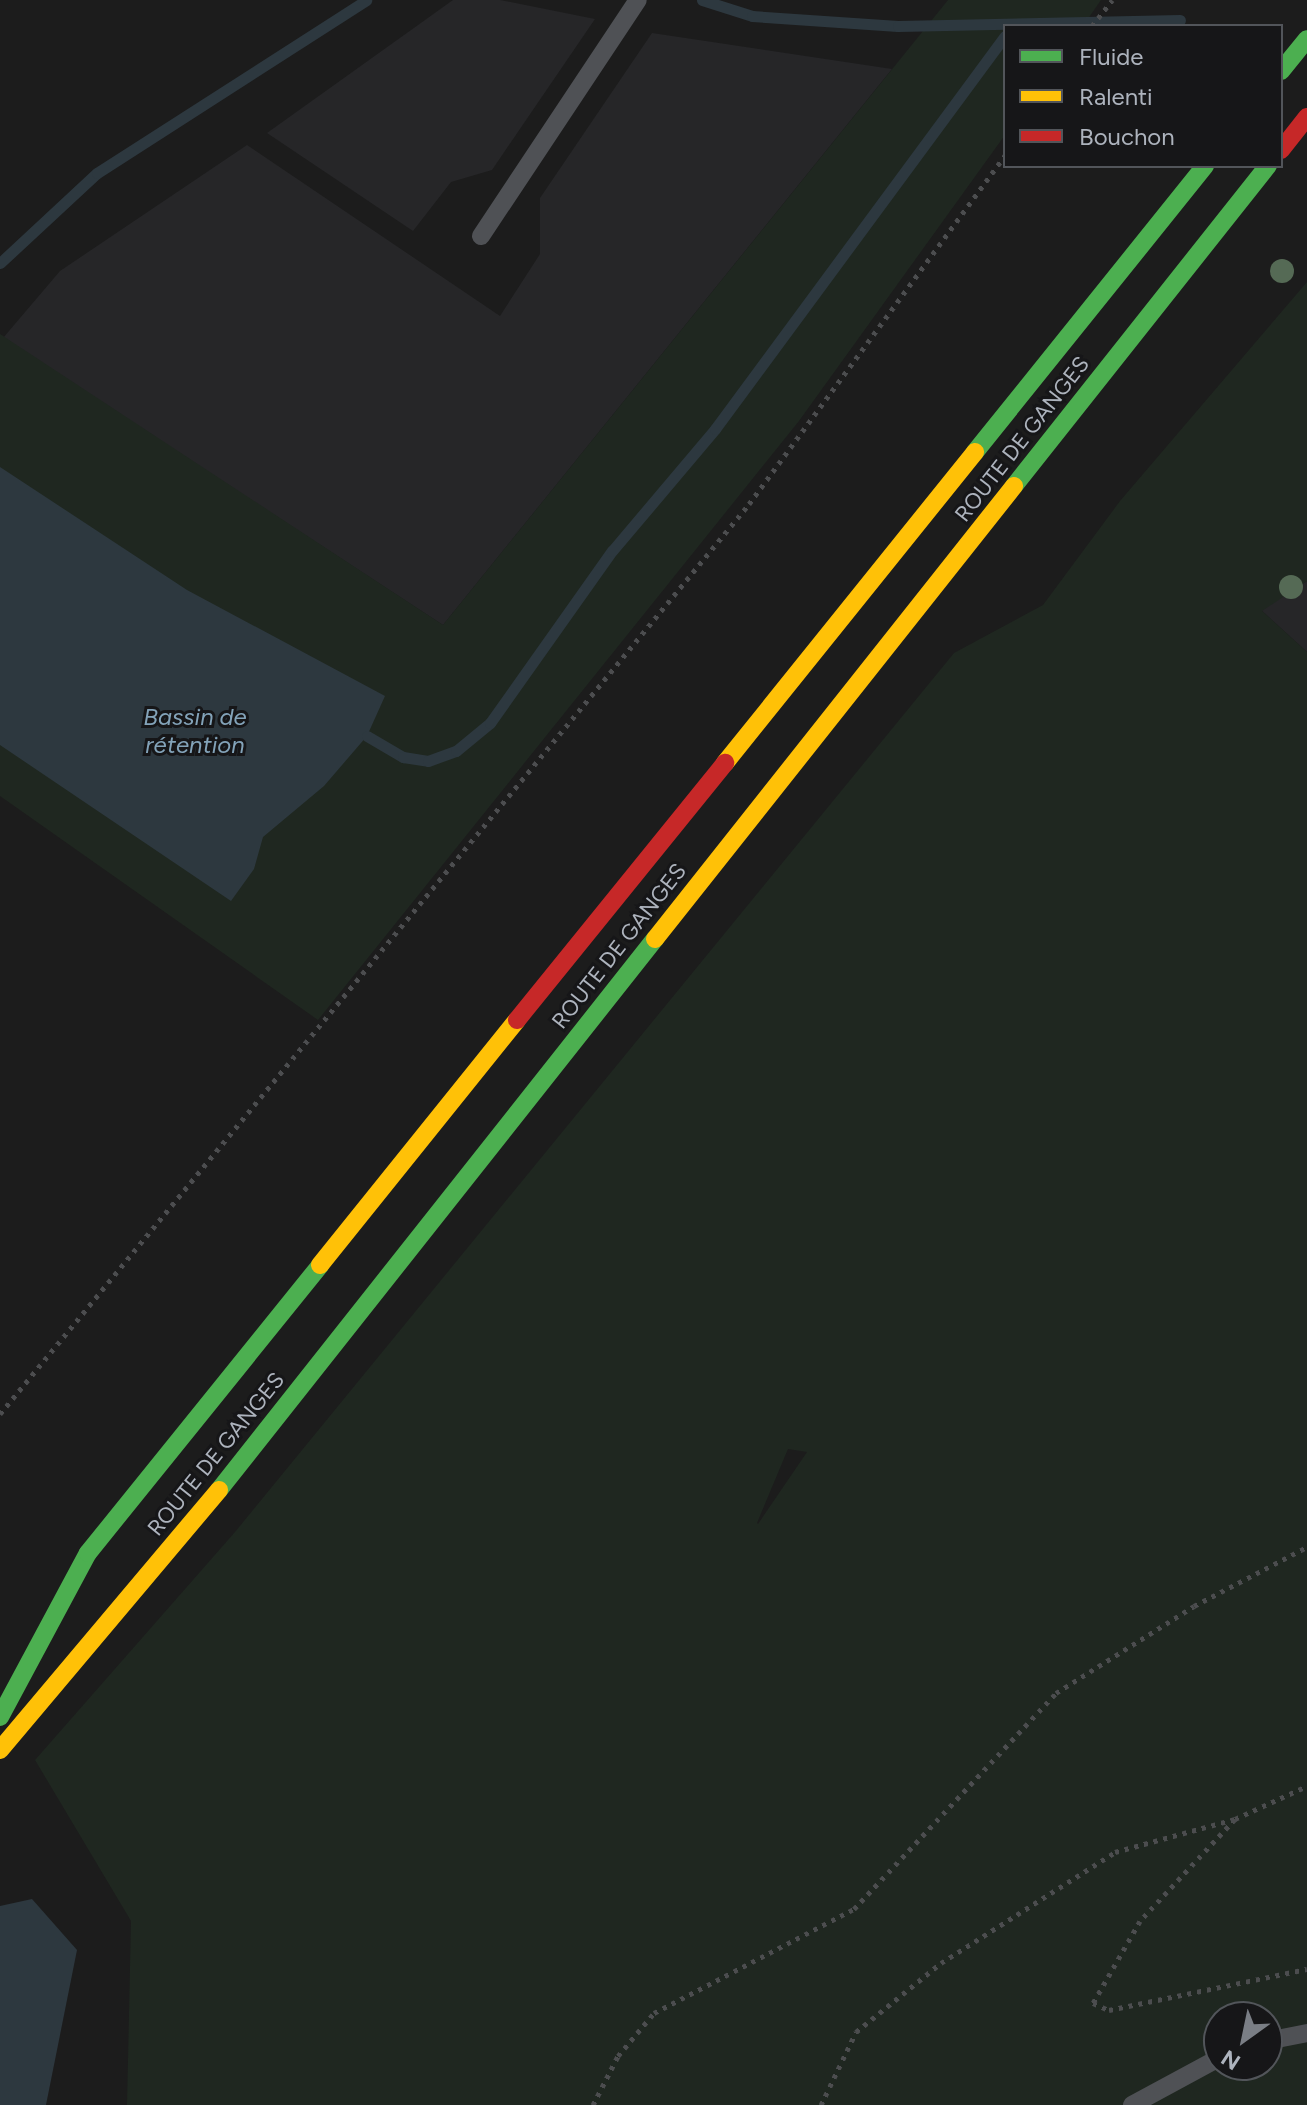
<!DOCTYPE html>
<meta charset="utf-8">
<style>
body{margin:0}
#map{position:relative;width:1307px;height:2105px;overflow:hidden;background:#1c1c1c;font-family:Figtree,sans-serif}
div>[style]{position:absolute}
.built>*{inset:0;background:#262628}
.green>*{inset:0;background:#1f2720}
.water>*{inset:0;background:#2d383f}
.stream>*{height:11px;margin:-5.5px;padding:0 5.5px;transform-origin:5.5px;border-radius:5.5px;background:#2d383f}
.path>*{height:5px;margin-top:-2.5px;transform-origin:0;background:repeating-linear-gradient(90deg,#4c4d4f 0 4px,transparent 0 10px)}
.lane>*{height:18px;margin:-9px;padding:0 9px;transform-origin:9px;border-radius:9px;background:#4f5155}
.fast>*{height:18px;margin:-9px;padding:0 9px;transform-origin:9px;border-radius:9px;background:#4caf50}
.slow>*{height:18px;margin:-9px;padding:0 9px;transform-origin:9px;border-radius:9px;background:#ffc107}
.jam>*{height:18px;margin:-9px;padding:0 9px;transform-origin:9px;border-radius:9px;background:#c62828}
.trees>*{width:24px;height:24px;margin:-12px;border-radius:50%;background:#556a55}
span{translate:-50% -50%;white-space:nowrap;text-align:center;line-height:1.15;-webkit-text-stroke:6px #161618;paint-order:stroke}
.street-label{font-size:22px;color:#adb3bd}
.water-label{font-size:24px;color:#83a3b9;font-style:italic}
.legend{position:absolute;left:1003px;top:24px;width:280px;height:144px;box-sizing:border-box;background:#161618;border:2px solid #52555a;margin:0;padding:10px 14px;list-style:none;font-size:24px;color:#adb3bd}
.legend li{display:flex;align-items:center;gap:16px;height:40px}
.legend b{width:40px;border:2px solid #52555a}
.north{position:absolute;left:1203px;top:2001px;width:80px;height:80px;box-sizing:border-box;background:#161618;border:2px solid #52555a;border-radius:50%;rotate:213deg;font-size:22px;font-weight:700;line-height:32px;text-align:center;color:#adb3bd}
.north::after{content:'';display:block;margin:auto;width:28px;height:36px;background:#7a7e85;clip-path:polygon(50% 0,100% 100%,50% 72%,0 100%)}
</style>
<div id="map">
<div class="built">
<div style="clip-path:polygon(453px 0,500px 0,595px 19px,492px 170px,451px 182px,413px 231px,267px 133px)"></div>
<div style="clip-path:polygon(652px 33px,892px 69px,443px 625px,3px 338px,60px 271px,247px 145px,500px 316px,540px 254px,540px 198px)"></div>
<div style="clip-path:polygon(1307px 581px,1307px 652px,1261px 610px)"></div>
</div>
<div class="green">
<div style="clip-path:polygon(948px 0,1101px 0,1083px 26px,1005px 26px,1005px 135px,799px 421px,318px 1020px,0 796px,0 334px,443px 625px)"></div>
<div style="clip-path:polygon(evenodd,1307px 282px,1307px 581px,1262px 611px,1307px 652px,1307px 2105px,127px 2105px,131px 1921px,35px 1760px,235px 1532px,954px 653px,1043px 605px,1120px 501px,1307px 282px,788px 1449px,807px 1452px,758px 1524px,757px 1523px,788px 1449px,1307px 282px,1219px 2017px,1267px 2017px,1267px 2065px,1219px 2065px,1219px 2017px)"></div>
</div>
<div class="water">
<div style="clip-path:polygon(0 467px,187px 590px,385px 696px,367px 736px,324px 786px,263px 837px,254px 869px,231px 901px,0 745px)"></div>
<div style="clip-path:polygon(32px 1899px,77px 1950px,46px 2105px,0 2105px,0 1906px)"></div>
</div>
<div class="stream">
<div style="left:702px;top:0;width:52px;rotate:17.7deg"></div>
<div style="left:752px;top:16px;width:146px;rotate:3.9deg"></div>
<div style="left:898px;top:26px;width:282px;rotate:-1.2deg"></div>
<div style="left:0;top:263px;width:132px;rotate:-42.9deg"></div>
<div style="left:97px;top:173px;width:320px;rotate:-32.7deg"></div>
<div style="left:367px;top:736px;width:42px;rotate:30.3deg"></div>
<div style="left:403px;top:757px;width:25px;rotate:9deg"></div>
<div style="left:428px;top:761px;width:30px;rotate:-20deg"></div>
<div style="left:456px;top:751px;width:44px;rotate:-39.5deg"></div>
<div style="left:490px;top:723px;width:211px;rotate:-54.7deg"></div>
<div style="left:612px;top:551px;width:160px;rotate:-49.8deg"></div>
<div style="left:715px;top:429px;width:488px;rotate:-53.6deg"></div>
</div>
<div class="path">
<div style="left:1092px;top:26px;width:33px;rotate:-52deg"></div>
<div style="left:0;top:1414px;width:1179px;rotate:-50.54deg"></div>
<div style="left:749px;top:504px;width:433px;rotate:-53.7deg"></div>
<div style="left:1235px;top:1819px;width:139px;rotate:133deg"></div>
<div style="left:1140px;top:1921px;width:95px;rotate:119.8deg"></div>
<div style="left:1093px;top:2003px;width:17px;rotate:24deg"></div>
<div style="left:1109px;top:2010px;width:202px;rotate:-11.7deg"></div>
<div style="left:593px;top:2105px;width:55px;rotate:-63deg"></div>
<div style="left:618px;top:2056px;width:56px;rotate:-50.1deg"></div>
<div style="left:654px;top:2013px;width:225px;rotate:-27.5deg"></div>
<div style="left:854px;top:1909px;width:296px;rotate:-46.9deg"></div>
<div style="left:1056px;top:1693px;width:163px;rotate:-32.2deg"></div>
<div style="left:1194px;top:1606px;width:127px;rotate:-27.6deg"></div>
<div style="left:821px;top:2105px;width:81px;rotate:-64.4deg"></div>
<div style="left:856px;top:2032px;width:109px;rotate:-39.1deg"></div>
<div style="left:941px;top:1963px;width:206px;rotate:-32.5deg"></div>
<div style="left:1115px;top:1852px;width:124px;rotate:-15.4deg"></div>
<div style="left:1235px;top:1819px;width:79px;rotate:-24.6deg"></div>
</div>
<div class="lane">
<div style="left:481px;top:236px;width:283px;rotate:-56.4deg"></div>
<div style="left:1267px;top:2041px;width:41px;rotate:-11.3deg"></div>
<div style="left:1132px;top:2105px;width:99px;rotate:-28.4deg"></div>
</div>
<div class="fast">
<div style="left:1281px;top:71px;width:41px;rotate:-50.9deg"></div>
<div style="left:975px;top:452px;width:367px;rotate:-51.2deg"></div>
<div style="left:1014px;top:486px;width:409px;rotate:-51.6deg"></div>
<div style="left:219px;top:1490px;width:703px;rotate:-51.65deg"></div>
<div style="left:0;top:1717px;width:186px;rotate:-61.8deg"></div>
<div style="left:88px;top:1553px;width:370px;rotate:-51.1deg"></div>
</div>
<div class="slow">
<div style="left:725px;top:763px;width:399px;rotate:-51.2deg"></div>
<div style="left:655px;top:939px;width:578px;rotate:-51.6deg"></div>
<div style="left:320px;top:1265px;width:314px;rotate:-51.2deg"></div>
<div style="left:0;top:1750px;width:340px;rotate:-49.9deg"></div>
</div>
<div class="jam">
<div style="left:1281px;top:150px;width:42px;rotate:-51.8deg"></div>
<div style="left:517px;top:1020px;width:331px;rotate:-51deg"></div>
</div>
<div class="trees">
<div style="left:1282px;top:271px"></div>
<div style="left:1291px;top:587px"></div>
</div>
<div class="street-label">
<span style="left:1022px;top:439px;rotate:-52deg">ROUTE DE GANGES</span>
<span style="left:619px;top:946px;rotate:-52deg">ROUTE DE GANGES</span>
<span style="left:216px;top:1454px;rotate:-51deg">ROUTE DE GANGES</span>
</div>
<div class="water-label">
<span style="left:195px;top:731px">Bassin de<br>rétention</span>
</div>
<ul class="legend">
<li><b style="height:10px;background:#4caf50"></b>Fluide</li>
<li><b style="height:10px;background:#ffc107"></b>Ralenti</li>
<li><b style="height:10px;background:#c62828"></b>Bouchon</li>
</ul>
<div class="north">N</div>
</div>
